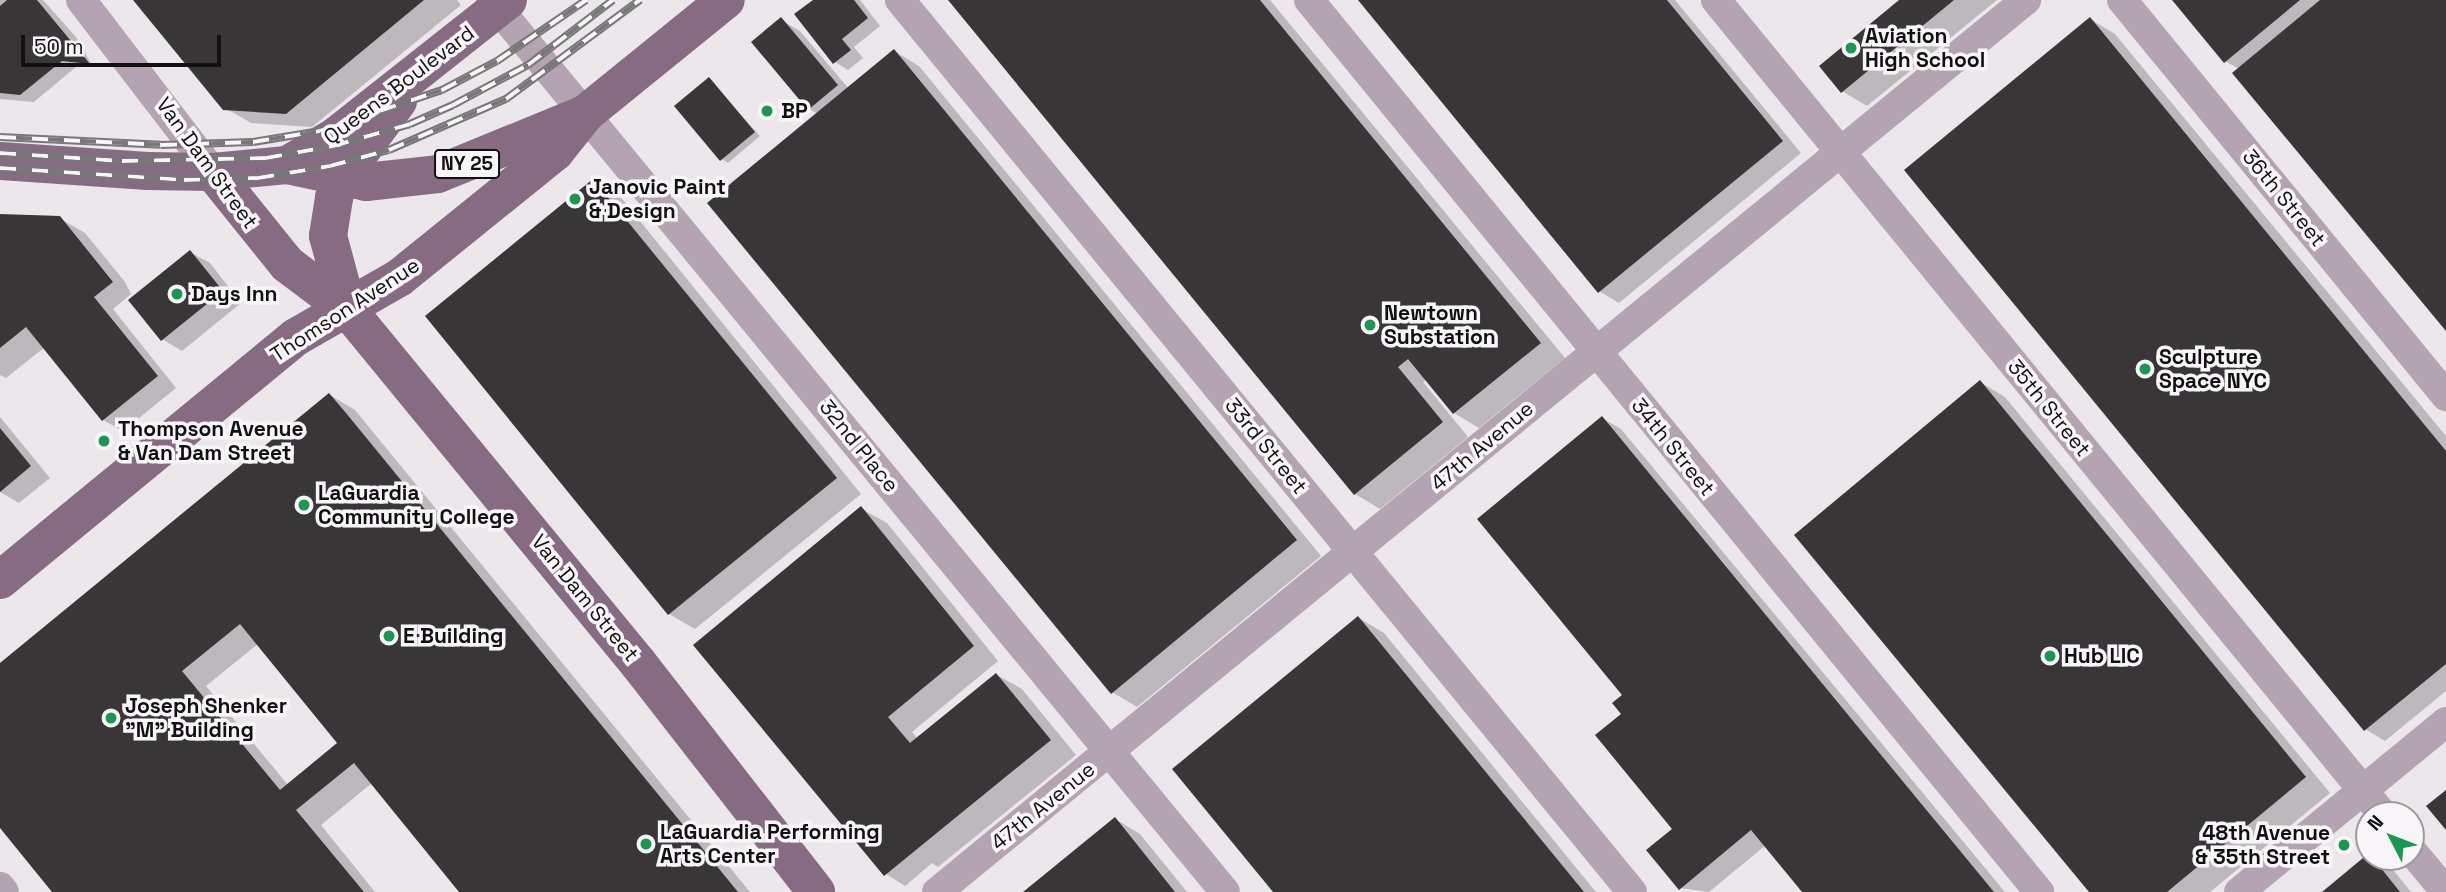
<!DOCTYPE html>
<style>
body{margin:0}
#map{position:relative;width:2446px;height:892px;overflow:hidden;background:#ebe7ea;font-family:"Space Grotesk",sans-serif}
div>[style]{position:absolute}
.shadow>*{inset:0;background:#0003}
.building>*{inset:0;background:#393638}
.minor>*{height:30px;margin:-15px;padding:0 15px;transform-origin:15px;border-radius:15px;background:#b4a4b1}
.major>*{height:38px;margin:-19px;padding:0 19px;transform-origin:19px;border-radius:19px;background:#876b82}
.rail>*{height:8px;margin-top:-4px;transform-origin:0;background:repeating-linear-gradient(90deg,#f8f5f8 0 16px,#797779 0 32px);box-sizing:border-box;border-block:2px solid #797779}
.dots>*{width:19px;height:19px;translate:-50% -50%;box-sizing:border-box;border:4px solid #f8f5f8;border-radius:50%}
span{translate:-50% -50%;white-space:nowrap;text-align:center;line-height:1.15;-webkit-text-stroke:7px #f8f5f8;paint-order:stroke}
.shield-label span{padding:2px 5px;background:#f8f5f8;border:2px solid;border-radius:5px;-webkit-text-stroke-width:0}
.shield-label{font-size:19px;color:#121112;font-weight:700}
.poi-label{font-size:21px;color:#121112;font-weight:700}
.left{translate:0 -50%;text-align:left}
.right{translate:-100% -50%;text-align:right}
.street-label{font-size:21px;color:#121112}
.north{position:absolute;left:2355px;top:801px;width:70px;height:70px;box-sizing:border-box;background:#f8f5f8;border:2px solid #9c9a9c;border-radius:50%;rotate:312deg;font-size:19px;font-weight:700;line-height:28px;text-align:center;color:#121112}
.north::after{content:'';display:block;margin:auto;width:24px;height:32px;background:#1e9551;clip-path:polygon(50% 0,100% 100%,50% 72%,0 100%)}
.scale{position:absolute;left:21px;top:35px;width:200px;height:32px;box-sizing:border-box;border:4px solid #121112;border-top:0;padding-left:9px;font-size:21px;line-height:24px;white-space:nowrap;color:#121112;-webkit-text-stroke:5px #f8f5f8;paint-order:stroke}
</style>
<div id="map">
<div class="shadow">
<div style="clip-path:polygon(0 0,43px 0,76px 37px,93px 67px,77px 66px,34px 102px,0 99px)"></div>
<div style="clip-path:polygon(136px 0,457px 0,461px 5px,312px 127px,251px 123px,225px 108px)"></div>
<div style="clip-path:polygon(816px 0,860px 0,880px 26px,854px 47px,863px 58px,848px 70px,835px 62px)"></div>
<div style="clip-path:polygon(949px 0,1270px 0,1565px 358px,1479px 428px,1454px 413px,1426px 379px,1423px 382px,1468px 437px,1380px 509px,1355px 494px)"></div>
<div style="clip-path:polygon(1360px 0,1675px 0,1801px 153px,1619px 303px,1599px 291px)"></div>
<div style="clip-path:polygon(1901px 0,1997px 0,1867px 106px,1842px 91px)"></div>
<div style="clip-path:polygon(2175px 0,2446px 0,2446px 331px,2234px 73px,2239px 69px,2225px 61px)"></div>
<div style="clip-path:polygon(2090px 19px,2115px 34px,2446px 436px,2446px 691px,2385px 741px,2365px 729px)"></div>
<div style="clip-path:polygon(781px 20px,800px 31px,849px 89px,894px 51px,919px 66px,1321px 556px,1137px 707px,1112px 692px,818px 114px,809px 109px)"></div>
<div style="clip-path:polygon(709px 79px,760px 136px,728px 163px,722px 159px)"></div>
<div style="clip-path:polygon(593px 181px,619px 195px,861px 494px,695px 629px,669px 614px,427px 316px)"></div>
<div style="clip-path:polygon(0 216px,59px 218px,85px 233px,125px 282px,131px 294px,113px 309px,176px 388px,123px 431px,103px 420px,45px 347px,6px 378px,0 375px)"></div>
<div style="clip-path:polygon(190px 252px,210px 263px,241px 303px,182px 351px,162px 339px)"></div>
<div style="clip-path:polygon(1980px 382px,2005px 397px,2330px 793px,2210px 892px,2091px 892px)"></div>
<div style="clip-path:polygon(evenodd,330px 395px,355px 410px,750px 892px,462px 892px,372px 783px,321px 825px,375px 892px,54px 892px,0 826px,0 665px,330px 395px,258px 644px,340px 743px,288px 785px,206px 686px,258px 644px)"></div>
<div style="clip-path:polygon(0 417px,50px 478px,19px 503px,0 492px)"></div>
<div style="clip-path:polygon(1602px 418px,1621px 429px,2005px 892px,1804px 892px,1766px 845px,1709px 892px,1680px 888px,1674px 829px,1623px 715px)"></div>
<div style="clip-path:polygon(862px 509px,887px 523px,998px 661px,912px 732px,918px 739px,997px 675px,1022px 689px,1076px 755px,938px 867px,932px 863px,905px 886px,886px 874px)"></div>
<div style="clip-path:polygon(1359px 618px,1384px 633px,1596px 892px,1275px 892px)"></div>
<div style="clip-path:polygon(1115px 819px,1140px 834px,1187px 892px,1026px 892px)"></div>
<div style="clip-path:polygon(2370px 857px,2394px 871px,2411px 892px,2325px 892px)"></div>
</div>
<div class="building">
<div style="clip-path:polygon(7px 0,37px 0,90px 64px,62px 61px,20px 95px,0 93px,0 6px)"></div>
<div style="clip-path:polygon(133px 0,424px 0,286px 114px,223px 110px)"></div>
<div style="clip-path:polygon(813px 0,854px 0,868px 18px,842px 39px,851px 50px,833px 64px,794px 14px)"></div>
<div style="clip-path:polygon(948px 0,1260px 0,1541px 343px,1453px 414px,1408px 359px,1398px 367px,1443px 422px,1354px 495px)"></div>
<div style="clip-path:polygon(1358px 0,1667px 0,1783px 141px,1598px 293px)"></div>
<div style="clip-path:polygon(1899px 0,1954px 0,1841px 93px,1819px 66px)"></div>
<div style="clip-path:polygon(2172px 0,2300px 0,2224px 63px)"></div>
<div style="clip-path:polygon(2320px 0,2446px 0,2446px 331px,2232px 73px)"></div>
<div style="clip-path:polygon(781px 17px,838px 85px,808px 110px,751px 42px)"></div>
<div style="clip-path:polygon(2090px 17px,2446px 451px,2446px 664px,2364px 731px,1904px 170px)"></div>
<div style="clip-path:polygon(894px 49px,1297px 540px,1111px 694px,707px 203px)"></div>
<div style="clip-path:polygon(709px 77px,755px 132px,720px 161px,674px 106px)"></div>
<div style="clip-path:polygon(593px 179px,837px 478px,668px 615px,425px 316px)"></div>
<div style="clip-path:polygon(0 214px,60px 216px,113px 282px,94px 297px,158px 376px,102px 421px,26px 327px,0 348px)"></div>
<div style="clip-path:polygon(190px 250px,223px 291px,161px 341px,128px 300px)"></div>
<div style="clip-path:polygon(1980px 380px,2306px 777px,2167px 892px,2089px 892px,1794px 535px)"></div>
<div style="clip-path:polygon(evenodd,329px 393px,346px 413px,738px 892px,459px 892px,354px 763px,296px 810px,364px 892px,52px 892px,0 828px,0 663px,329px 393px,240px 624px,337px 743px,280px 790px,182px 671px,240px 624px)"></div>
<div style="clip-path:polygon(1602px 416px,1872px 744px,1994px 892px,1802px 892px,1751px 830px,1679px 890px,1646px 850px,1672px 829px,1595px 735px,1621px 714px,1612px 703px,1622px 695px,1477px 519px)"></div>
<div style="clip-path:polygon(0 428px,31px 466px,0 492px)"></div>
<div style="clip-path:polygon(861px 506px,974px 646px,888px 717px,910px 743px,996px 673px,1051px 740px,884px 876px,693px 645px)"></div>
<div style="clip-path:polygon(1358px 616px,1580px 887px,1584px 892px,1273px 892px,1172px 769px)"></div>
<div style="clip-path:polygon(2446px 790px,2446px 830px,2426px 806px)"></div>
<div style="clip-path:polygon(1115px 817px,1175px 892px,1023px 892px)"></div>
<div style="clip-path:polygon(2369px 853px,2400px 892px,2322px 892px)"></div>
</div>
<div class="minor">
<div style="left:81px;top:0;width:217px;rotate:52.5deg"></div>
<div style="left:491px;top:0;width:1155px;rotate:50.55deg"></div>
<div style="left:900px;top:0;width:1154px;rotate:50.63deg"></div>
<div style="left:1309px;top:0;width:1153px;rotate:50.7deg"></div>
<div style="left:1716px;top:0;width:1053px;rotate:50.7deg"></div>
<div style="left:2122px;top:0;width:512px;rotate:50.71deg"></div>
<div style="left:2411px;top:850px;width:55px;rotate:50.2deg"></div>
<div style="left:0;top:887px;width:6px;rotate:51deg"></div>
<div style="left:937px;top:892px;width:1408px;rotate:-39.32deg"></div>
<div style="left:2239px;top:892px;width:268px;rotate:-39.4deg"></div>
</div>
<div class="major">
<div style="left:0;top:161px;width:148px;rotate:3.9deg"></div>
<div style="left:148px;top:171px;width:65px;rotate:0.9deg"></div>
<div style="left:213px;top:172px;width:74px;rotate:-5.4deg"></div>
<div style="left:287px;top:165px;width:81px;rotate:12.1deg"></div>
<div style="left:366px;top:182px;width:72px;rotate:-6.3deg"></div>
<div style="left:438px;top:174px;width:159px;rotate:-22.2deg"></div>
<div style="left:585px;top:114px;width:181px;rotate:-39deg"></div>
<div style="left:287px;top:165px;width:57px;rotate:-30.6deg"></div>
<div style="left:336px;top:136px;width:219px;rotate:-38.3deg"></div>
<div style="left:213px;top:172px;width:118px;rotate:51.2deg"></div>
<div style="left:287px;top:264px;width:76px;rotate:37deg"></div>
<div style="left:348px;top:310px;width:457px;rotate:50.6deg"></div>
<div style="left:638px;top:663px;width:290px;rotate:52.1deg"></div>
<div style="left:348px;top:310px;width:77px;rotate:-105.1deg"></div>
<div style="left:328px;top:236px;width:39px;rotate:-81deg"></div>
<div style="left:334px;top:197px;width:20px;rotate:-70deg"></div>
<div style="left:341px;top:178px;width:96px;rotate:-53.5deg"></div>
<div style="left:0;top:580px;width:383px;rotate:-39.4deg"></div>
<div style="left:296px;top:337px;width:119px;rotate:-29.8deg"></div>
<div style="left:399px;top:278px;width:201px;rotate:-38.9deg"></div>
<div style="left:555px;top:152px;width:45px;rotate:-51.3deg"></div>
</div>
<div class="rail">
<div style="left:0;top:137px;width:161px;rotate:2.8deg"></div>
<div style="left:161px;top:145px;width:92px;rotate:-1.9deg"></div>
<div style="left:253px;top:142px;width:68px;rotate:-9.3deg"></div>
<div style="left:320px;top:131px;width:129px;rotate:-18.6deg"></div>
<div style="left:442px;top:90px;width:62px;rotate:-27.8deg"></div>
<div style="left:497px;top:61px;width:108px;rotate:-34.4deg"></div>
<div style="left:0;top:153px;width:122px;rotate:3.8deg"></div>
<div style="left:122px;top:161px;width:144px;rotate:-1.2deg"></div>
<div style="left:266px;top:158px;width:68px;rotate:-10.2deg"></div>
<div style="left:333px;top:146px;width:80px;rotate:-15.9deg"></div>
<div style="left:410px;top:124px;width:47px;rotate:-23.8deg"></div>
<div style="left:453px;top:105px;width:85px;rotate:-28.1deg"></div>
<div style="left:528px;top:65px;width:107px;rotate:-37.4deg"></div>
<div style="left:0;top:168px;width:184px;rotate:3.7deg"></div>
<div style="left:184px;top:180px;width:74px;rotate:-1.5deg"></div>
<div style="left:258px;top:178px;width:73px;rotate:-9.5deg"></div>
<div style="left:330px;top:166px;width:61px;rotate:-15.2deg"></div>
<div style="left:389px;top:150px;width:128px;rotate:-23.6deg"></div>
<div style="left:506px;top:99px;width:167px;rotate:-36.5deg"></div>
</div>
<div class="dots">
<div style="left:1851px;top:48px;background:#1e9551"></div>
<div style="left:767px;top:111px;background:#1e9551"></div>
<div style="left:575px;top:199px;background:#1e9551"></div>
<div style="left:177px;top:294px;background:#1e9551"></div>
<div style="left:1370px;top:325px;background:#1e9551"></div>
<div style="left:2145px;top:369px;background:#1e9551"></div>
<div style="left:104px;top:441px;background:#1e9551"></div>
<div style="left:304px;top:505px;background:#1e9551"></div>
<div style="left:389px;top:636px;background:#1e9551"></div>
<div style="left:2050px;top:656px;background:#1e9551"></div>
<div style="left:111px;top:718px;background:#1e9551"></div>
<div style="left:646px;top:844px;background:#1e9551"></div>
<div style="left:2344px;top:845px;background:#1e9551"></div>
</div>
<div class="shield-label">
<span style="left:467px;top:164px">NY 25</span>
</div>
<div class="poi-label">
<span class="left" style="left:1865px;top:48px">Aviation<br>High School</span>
<span class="left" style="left:781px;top:111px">BP</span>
<span class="left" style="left:589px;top:199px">Janovic Paint<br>&amp; Design</span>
<span class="left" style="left:191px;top:294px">Days Inn</span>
<span class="left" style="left:1384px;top:325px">Newtown<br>Substation</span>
<span class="left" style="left:2159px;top:369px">Sculpture<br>Space NYC</span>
<span class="left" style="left:118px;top:441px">Thompson Avenue<br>&amp; Van Dam Street</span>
<span class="left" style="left:318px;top:505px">LaGuardia<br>Community College</span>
<span class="left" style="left:403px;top:636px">E Building</span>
<span class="left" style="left:2064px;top:656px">Hub LIC</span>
<span class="left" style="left:125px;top:718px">Joseph Shenker<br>"M" Building</span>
<span class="left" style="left:660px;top:844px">LaGuardia Performing<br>Arts Center</span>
<span class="right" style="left:2330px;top:845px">48th Avenue<br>&amp; 35th Street</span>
</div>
<div class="street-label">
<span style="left:399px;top:85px;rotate:-37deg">Queens Boulevard</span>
<span style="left:207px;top:163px;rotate:54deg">Van Dam Street</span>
<span style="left:2284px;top:198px;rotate:51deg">36th Street</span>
<span style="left:345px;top:310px;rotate:-33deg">Thomson Avenue</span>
<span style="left:2049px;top:408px;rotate:51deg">35th Street</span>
<span style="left:859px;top:446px;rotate:51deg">32nd Place</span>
<span style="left:1266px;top:446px;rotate:51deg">33rd Street</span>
<span style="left:1482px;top:446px;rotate:-40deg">47th Avenue</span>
<span style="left:1673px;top:447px;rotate:51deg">34th Street</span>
<span style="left:585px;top:598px;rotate:51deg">Van Dam Street</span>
<span style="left:1043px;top:806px;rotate:-39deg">47th Avenue</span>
</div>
<div class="north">N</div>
<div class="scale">50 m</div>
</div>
